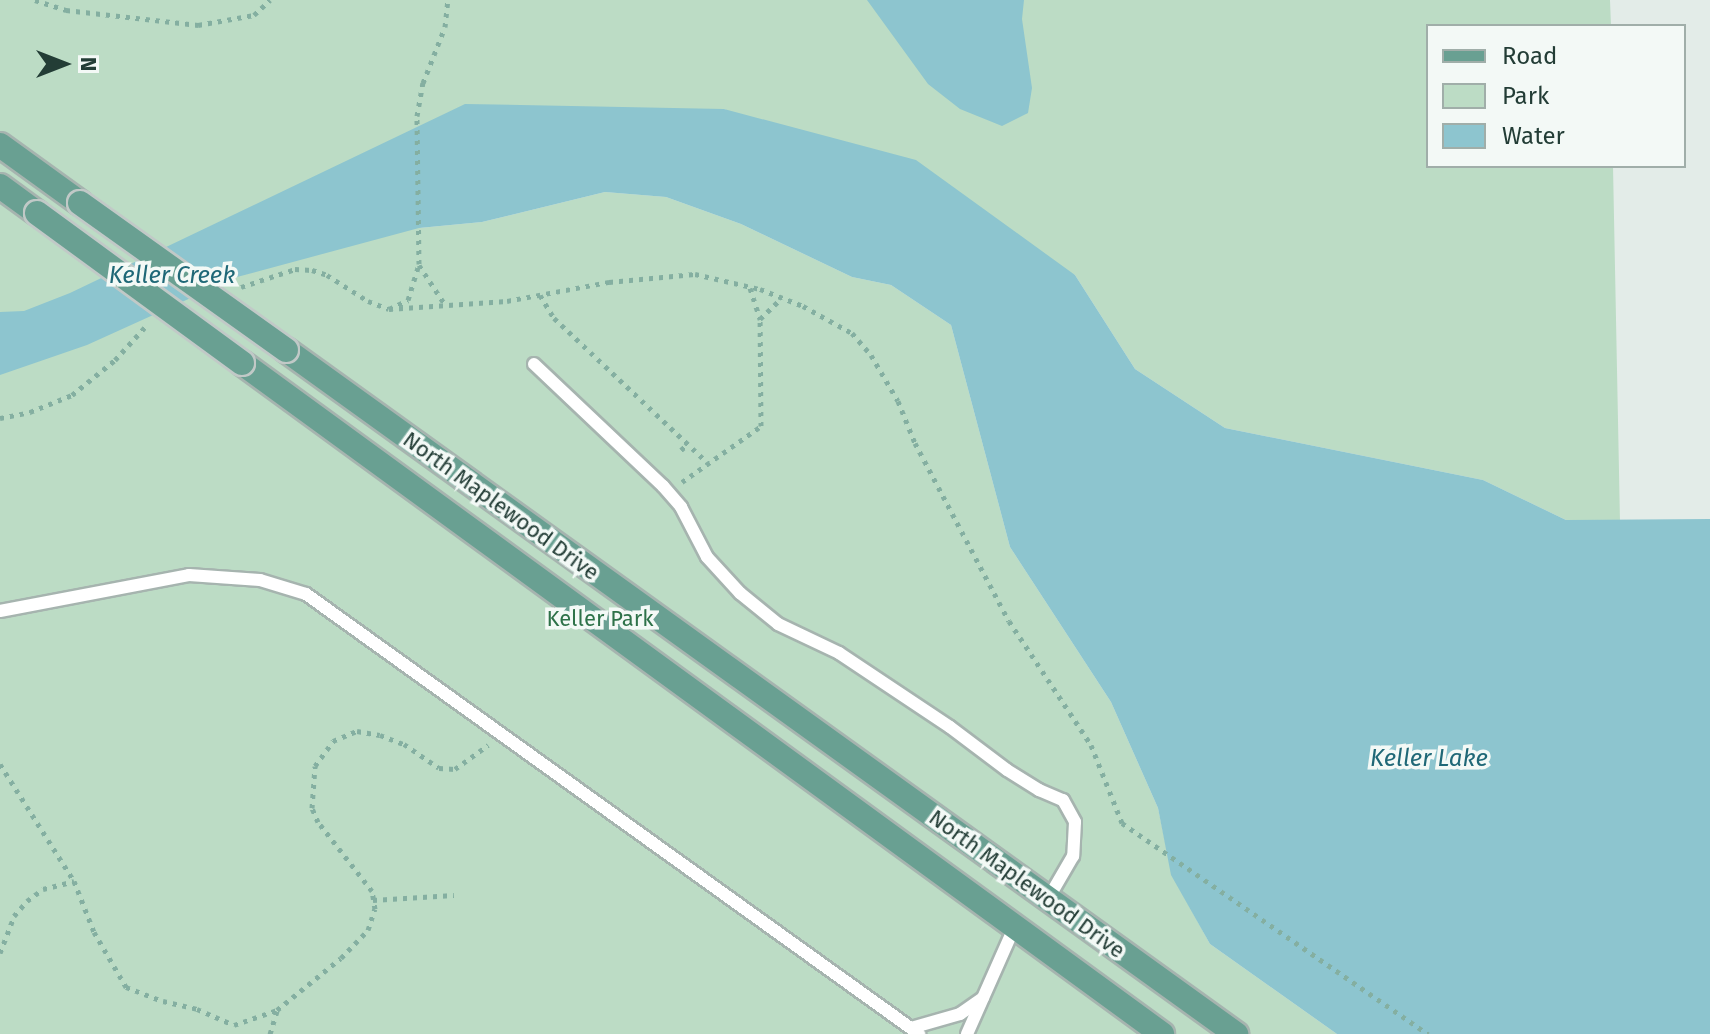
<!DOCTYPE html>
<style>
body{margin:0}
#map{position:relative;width:1710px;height:1034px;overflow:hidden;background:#e3ece8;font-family:"Fira Sans",sans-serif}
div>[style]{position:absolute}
.green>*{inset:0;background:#bcdcc5}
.water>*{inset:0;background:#8dc5cf}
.path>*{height:5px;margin-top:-2.5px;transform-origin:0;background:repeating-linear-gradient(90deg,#84afa1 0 4px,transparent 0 10px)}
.roads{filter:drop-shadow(2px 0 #a6b4af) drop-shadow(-2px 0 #a6b4af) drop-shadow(0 2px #a6b4af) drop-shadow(0 -2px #a6b4af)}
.lane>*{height:12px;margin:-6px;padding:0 6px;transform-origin:6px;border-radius:6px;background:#fff}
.primary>*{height:24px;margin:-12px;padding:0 12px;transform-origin:12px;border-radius:12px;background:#69a092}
.bridges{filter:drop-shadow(2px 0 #c1c9c7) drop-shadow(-2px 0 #c1c9c7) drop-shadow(0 2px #c1c9c7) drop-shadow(0 -2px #c1c9c7)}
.primary-bridge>*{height:24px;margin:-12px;padding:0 12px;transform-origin:12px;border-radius:12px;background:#69a092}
span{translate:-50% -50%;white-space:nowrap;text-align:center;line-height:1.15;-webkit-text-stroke:7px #f3f9f6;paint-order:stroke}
.street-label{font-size:22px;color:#233d36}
.park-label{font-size:22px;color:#2e7249}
.water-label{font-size:24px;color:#1f6877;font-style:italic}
.legend{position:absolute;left:1426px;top:24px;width:260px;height:144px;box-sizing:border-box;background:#f3f9f6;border:2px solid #a0aea9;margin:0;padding:10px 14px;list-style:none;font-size:24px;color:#233d36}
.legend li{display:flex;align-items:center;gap:16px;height:40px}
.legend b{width:40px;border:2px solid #a0aea9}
.north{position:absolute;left:24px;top:24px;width:80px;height:80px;-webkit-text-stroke:6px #f3f9f6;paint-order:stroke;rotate:90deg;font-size:22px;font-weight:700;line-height:32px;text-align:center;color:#233d36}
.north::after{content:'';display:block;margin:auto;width:28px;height:36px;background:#233d36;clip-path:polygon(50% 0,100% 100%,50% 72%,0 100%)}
</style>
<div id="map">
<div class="green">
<div style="clip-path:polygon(0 0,1610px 0,1611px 26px,1428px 26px,1428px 166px,1613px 166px,1620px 522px,1566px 520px,1483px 480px,1225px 428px,1135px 369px,1075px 275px,724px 109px,419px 228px,482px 222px,605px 192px,666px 197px,741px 224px,852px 277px,891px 285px,951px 325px,1010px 547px,1111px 702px,1158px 808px,1172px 875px,1210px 944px,1337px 1034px,0 1034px)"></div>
</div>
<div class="water">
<div style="clip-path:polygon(867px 0,1024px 0,1022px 19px,1032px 88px,1028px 113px,1002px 126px,960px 109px,928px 84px)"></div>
<div style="clip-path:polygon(465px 104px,724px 109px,916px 160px,1075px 275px,1135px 369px,1225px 428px,1483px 480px,1566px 520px,1710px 519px,1710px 1034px,1337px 1034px,1210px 944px,1171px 875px,1158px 808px,1111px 702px,1010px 547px,951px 325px,891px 285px,852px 277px,741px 224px,666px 197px,605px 192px,482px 222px,419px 228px,237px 277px,87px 345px,0 375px,0 312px,24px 311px,70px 293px)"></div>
</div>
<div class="path">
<div style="left:35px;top:0;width:33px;rotate:18deg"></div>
<div style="left:66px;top:10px;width:133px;rotate:6.5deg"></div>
<div style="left:198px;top:25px;width:57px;rotate:-10.1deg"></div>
<div style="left:254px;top:15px;width:22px;rotate:-43deg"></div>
<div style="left:419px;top:265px;width:45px;rotate:56.7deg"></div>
<div style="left:241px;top:287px;width:57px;rotate:-18.4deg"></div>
<div style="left:295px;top:269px;width:17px;rotate:3deg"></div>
<div style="left:312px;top:270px;width:16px;rotate:18deg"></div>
<div style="left:327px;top:275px;width:49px;rotate:32.4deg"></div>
<div style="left:368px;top:301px;width:22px;rotate:21deg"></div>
<div style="left:389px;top:309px;width:21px;rotate:-25deg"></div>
<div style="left:408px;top:300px;width:38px;rotate:-73deg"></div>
<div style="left:419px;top:264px;width:148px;rotate:-90.8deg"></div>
<div style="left:417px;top:116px;width:34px;rotate:-80deg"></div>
<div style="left:423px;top:83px;width:60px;rotate:-68.6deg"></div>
<div style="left:445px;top:27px;width:27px;rotate:-84deg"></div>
<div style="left:750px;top:288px;width:33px;rotate:72deg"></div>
<div style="left:540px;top:295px;width:27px;rotate:59deg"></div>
<div style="left:554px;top:318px;width:212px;rotate:43.3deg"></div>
<div style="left:389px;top:309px;width:118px;rotate:-3.9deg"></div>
<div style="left:507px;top:301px;width:104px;rotate:-10.6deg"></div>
<div style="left:609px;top:282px;width:86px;rotate:-5.3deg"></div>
<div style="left:695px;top:274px;width:67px;rotate:13deg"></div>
<div style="left:760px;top:289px;width:46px;rotate:21.6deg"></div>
<div style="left:803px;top:306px;width:56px;rotate:28.9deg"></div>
<div style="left:852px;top:333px;width:29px;rotate:49deg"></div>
<div style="left:871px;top:355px;width:53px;rotate:59.6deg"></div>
<div style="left:898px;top:401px;width:45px;rotate:68deg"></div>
<div style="left:915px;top:443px;width:201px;rotate:62.2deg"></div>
<div style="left:1009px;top:621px;width:149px;rotate:56.5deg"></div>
<div style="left:1091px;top:745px;width:84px;rotate:68.3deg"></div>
<div style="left:1122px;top:823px;width:372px;rotate:34.6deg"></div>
<div style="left:0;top:418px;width:31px;rotate:-11deg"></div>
<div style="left:30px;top:412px;width:45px;rotate:-22deg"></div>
<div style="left:72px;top:395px;width:55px;rotate:-39.1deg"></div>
<div style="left:115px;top:360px;width:47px;rotate:-47.6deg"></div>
<div style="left:681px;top:450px;width:9px;rotate:-41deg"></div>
<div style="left:682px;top:482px;width:97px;rotate:-35.3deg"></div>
<div style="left:761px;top:426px;width:107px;rotate:-90.5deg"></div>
<div style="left:760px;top:319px;width:30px;rotate:-44deg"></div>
<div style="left:0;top:764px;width:138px;rotate:57.7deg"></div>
<div style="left:74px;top:881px;width:55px;rotate:68.6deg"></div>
<div style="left:94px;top:932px;width:64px;rotate:59.8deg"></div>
<div style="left:126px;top:987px;width:40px;rotate:21deg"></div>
<div style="left:163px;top:1001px;width:35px;rotate:13deg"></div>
<div style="left:197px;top:1009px;width:40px;rotate:23.4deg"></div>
<div style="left:234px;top:1025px;width:46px;rotate:-19.2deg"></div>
<div style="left:277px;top:1010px;width:82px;rotate:-39.1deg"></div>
<div style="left:341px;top:958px;width:39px;rotate:-46deg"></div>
<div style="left:368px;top:930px;width:22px;rotate:-72deg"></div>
<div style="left:375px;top:909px;width:18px;rotate:-99deg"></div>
<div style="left:372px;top:891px;width:88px;rotate:-128deg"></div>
<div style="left:318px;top:822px;width:15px;rotate:-113deg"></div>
<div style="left:312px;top:808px;width:42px;rotate:-85.9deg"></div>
<div style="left:315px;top:766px;width:31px;rotate:-54deg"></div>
<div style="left:333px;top:741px;width:26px;rotate:-23deg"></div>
<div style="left:357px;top:731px;width:23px;rotate:10deg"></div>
<div style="left:380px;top:735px;width:26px;rotate:21deg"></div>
<div style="left:404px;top:744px;width:42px;rotate:34.4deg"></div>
<div style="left:439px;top:768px;width:16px;rotate:4deg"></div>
<div style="left:455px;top:769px;width:41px;rotate:-36deg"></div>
<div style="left:373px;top:900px;width:81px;rotate:-3.5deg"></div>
<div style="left:0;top:953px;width:40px;rotate:-69deg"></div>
<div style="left:14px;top:916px;width:20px;rotate:-49deg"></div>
<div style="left:27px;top:901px;width:20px;rotate:-37deg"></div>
<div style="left:43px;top:889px;width:32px;rotate:-14deg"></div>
<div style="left:270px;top:1034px;width:24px;rotate:-73deg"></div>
</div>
<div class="roads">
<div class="lane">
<div style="left:534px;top:364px;width:178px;rotate:43.4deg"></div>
<div style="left:663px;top:486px;width:28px;rotate:49deg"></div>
<div style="left:681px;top:507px;width:56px;rotate:62.5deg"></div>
<div style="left:707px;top:557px;width:49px;rotate:47.5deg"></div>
<div style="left:740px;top:593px;width:49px;rotate:39.2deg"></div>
<div style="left:778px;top:624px;width:68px;rotate:25.4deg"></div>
<div style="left:839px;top:653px;width:133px;rotate:33.7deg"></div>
<div style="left:950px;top:727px;width:71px;rotate:37deg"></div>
<div style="left:1007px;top:770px;width:38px;rotate:32deg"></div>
<div style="left:1039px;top:790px;width:26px;rotate:23deg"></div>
<div style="left:1063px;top:800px;width:25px;rotate:61deg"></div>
<div style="left:1075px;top:822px;width:34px;rotate:93deg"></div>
<div style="left:1073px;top:856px;width:50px;rotate:120.2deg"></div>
<div style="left:0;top:611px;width:192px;rotate:-10.8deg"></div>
<div style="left:189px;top:575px;width:71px;rotate:4deg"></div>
<div style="left:260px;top:580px;width:48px;rotate:16.9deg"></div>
<div style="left:306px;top:594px;width:755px;rotate:35.67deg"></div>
<div style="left:911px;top:1028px;width:51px;rotate:-15.9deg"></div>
<div style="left:960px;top:1014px;width:28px;rotate:-35deg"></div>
<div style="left:967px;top:1034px;width:116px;rotate:-66.1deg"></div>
</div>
<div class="primary">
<div style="left:0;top:145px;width:99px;rotate:35.9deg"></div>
<div style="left:0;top:186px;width:46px;rotate:36.1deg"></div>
<div style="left:286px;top:350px;width:1171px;rotate:35.75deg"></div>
<div style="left:242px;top:363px;width:1139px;rotate:36.11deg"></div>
</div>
</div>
<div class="bridges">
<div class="primary-bridge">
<div style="left:80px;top:203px;width:253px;rotate:35.5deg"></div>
<div style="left:37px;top:213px;width:254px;rotate:36.2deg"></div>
</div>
</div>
<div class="street-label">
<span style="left:501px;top:506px;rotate:36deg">North Maplewood Drive</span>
<span style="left:1027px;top:884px;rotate:36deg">North Maplewood Drive</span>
</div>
<div class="park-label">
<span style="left:600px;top:619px">Keller Park</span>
</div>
<div class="water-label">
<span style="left:172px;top:276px">Keller Creek</span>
<span style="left:1429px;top:759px">Keller Lake</span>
</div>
<ul class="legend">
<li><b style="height:10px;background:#69a092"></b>Road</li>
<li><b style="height:22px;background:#bcdcc5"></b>Park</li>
<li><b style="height:22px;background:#8dc5cf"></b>Water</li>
</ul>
<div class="north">N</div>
</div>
